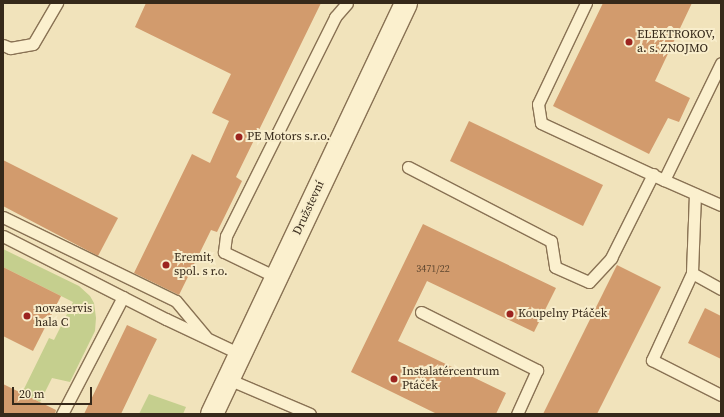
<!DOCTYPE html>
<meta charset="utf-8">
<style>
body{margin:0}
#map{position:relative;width:724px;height:417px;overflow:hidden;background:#f1e3bb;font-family:"Source Serif 4",serif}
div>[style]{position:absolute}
.green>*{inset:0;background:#c5cf8e}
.building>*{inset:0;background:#d29b6d}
.roads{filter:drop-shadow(1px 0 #897254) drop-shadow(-1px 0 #897254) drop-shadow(0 1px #897254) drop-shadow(0 -1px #897254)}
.service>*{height:11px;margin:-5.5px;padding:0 5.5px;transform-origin:5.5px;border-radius:5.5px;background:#fbf0ce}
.secondary>*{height:22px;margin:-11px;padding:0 11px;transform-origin:11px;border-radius:11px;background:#fbf0ce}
.dots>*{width:11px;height:11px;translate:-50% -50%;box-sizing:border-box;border:2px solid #f8edcb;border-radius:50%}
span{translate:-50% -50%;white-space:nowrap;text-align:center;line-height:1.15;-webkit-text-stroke:4px #f8edcb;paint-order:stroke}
.number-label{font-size:10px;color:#5d462f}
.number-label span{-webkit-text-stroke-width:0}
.poi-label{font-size:12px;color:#36291a}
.left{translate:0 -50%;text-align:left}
.street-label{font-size:12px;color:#36291a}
.frame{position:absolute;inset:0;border:4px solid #36291a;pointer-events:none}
.scale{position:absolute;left:12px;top:387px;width:80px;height:18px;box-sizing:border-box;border:2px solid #36291a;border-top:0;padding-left:5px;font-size:12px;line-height:14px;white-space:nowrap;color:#36291a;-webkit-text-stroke:3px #f8edcb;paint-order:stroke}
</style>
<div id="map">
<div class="green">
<div style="clip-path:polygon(3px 249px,79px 286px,90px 296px,94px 303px,96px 318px,95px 331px,70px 382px,52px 378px,40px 402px,22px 393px,49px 338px,54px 340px,73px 302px,3px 267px)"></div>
<div style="clip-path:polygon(149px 394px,186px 407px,183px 414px,139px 414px)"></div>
</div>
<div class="building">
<div style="clip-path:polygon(146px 3px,321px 3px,236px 177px,242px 181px,217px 232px,211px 230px,179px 295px,134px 273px,192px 154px,210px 163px,229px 121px,212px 113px,231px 74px,135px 27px)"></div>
<div style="clip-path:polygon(603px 3px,692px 3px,655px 81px,690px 98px,679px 122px,668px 118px,649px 154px,553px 106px)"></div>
<div style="clip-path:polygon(469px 121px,603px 185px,583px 226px,450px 161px)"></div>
<div style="clip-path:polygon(3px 160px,118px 218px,98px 256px,3px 206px)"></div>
<div style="clip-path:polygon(423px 224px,556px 288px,534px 332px,427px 281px,398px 341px,506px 393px,496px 414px,437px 414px,351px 372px)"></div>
<div style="clip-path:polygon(617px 265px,661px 287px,597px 414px,543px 414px)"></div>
<div style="clip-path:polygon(3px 267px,61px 296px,33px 351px,3px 336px)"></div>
<div style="clip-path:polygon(705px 308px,721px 316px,721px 359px,688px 343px)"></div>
<div style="clip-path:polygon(127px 325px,157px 339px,152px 349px,121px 414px,84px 414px)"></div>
<div style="clip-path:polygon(3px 384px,56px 410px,55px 414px,3px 414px)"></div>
</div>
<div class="roads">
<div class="service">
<div style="left:586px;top:3px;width:112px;rotate:115.4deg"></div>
<div style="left:538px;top:104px;width:19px;rotate:81deg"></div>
<div style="left:541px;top:123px;width:136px;rotate:24.9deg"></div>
<div style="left:664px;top:180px;width:130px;rotate:-64deg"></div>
<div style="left:3px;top:45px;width:8px;rotate:23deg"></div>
<div style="left:10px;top:48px;width:23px;rotate:-10deg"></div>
<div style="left:33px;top:44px;width:48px;rotate:-59.7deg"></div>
<div style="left:408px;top:167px;width:161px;rotate:27.4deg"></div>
<div style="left:551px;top:241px;width:26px;rotate:81deg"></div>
<div style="left:555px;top:267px;width:37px;rotate:24deg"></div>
<div style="left:589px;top:282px;width:33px;rotate:-47deg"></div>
<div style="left:611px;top:258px;width:94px;rotate:-63.4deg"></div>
<div style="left:664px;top:180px;width:62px;rotate:23.7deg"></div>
<div style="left:695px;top:194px;width:79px;rotate:92.2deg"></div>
<div style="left:692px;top:273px;width:96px;rotate:114.7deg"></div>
<div style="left:652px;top:360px;width:77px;rotate:26.9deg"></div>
<div style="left:3px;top:217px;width:192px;rotate:25.9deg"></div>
<div style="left:176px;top:301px;width:47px;rotate:50.2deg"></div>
<div style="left:3px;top:236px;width:183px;rotate:27deg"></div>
<div style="left:166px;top:319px;width:82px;rotate:25.3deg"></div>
<div style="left:692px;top:273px;width:33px;rotate:29deg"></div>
<div style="left:276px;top:277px;width:58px;rotate:-154.3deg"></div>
<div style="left:224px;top:252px;width:16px;rotate:-83deg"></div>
<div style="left:226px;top:236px;width:245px;rotate:-63.5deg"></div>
<div style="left:335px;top:17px;width:18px;rotate:-49deg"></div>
<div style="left:421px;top:312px;width:130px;rotate:26.6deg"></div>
<div style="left:537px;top:370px;width:48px;rotate:114.4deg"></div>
<div style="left:228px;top:379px;width:89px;rotate:23.1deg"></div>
<div style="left:62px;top:414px;width:132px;rotate:-62.5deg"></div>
</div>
<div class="secondary">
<div style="left:212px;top:414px;width:454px;rotate:-64.7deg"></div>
</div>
</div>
<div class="dots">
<div style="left:629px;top:42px;background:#9c241f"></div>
<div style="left:239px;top:137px;background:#9c241f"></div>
<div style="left:166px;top:265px;background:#9c241f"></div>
<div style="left:510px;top:314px;background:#9c241f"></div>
<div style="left:27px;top:316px;background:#9c241f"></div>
<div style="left:394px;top:379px;background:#9c241f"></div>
</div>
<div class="number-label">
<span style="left:433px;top:269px">3471/22</span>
</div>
<div class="poi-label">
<span class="left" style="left:637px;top:42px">ELEKTROKOV,<br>a. s. ZNOJMO</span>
<span class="left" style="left:247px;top:137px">PE Motors s.r.o.</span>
<span class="left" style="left:174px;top:265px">Eremit,<br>spol. s r.o.</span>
<span class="left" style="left:35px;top:316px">novaservis<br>hala C</span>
<span class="left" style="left:518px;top:314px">Koupelny Ptáček</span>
<span class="left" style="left:402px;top:379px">Instalatércentrum<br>Ptáček</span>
</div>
<div class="street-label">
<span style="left:309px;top:208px;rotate:-65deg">Družstevní</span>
</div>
<div class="frame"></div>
<div class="scale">20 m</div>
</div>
